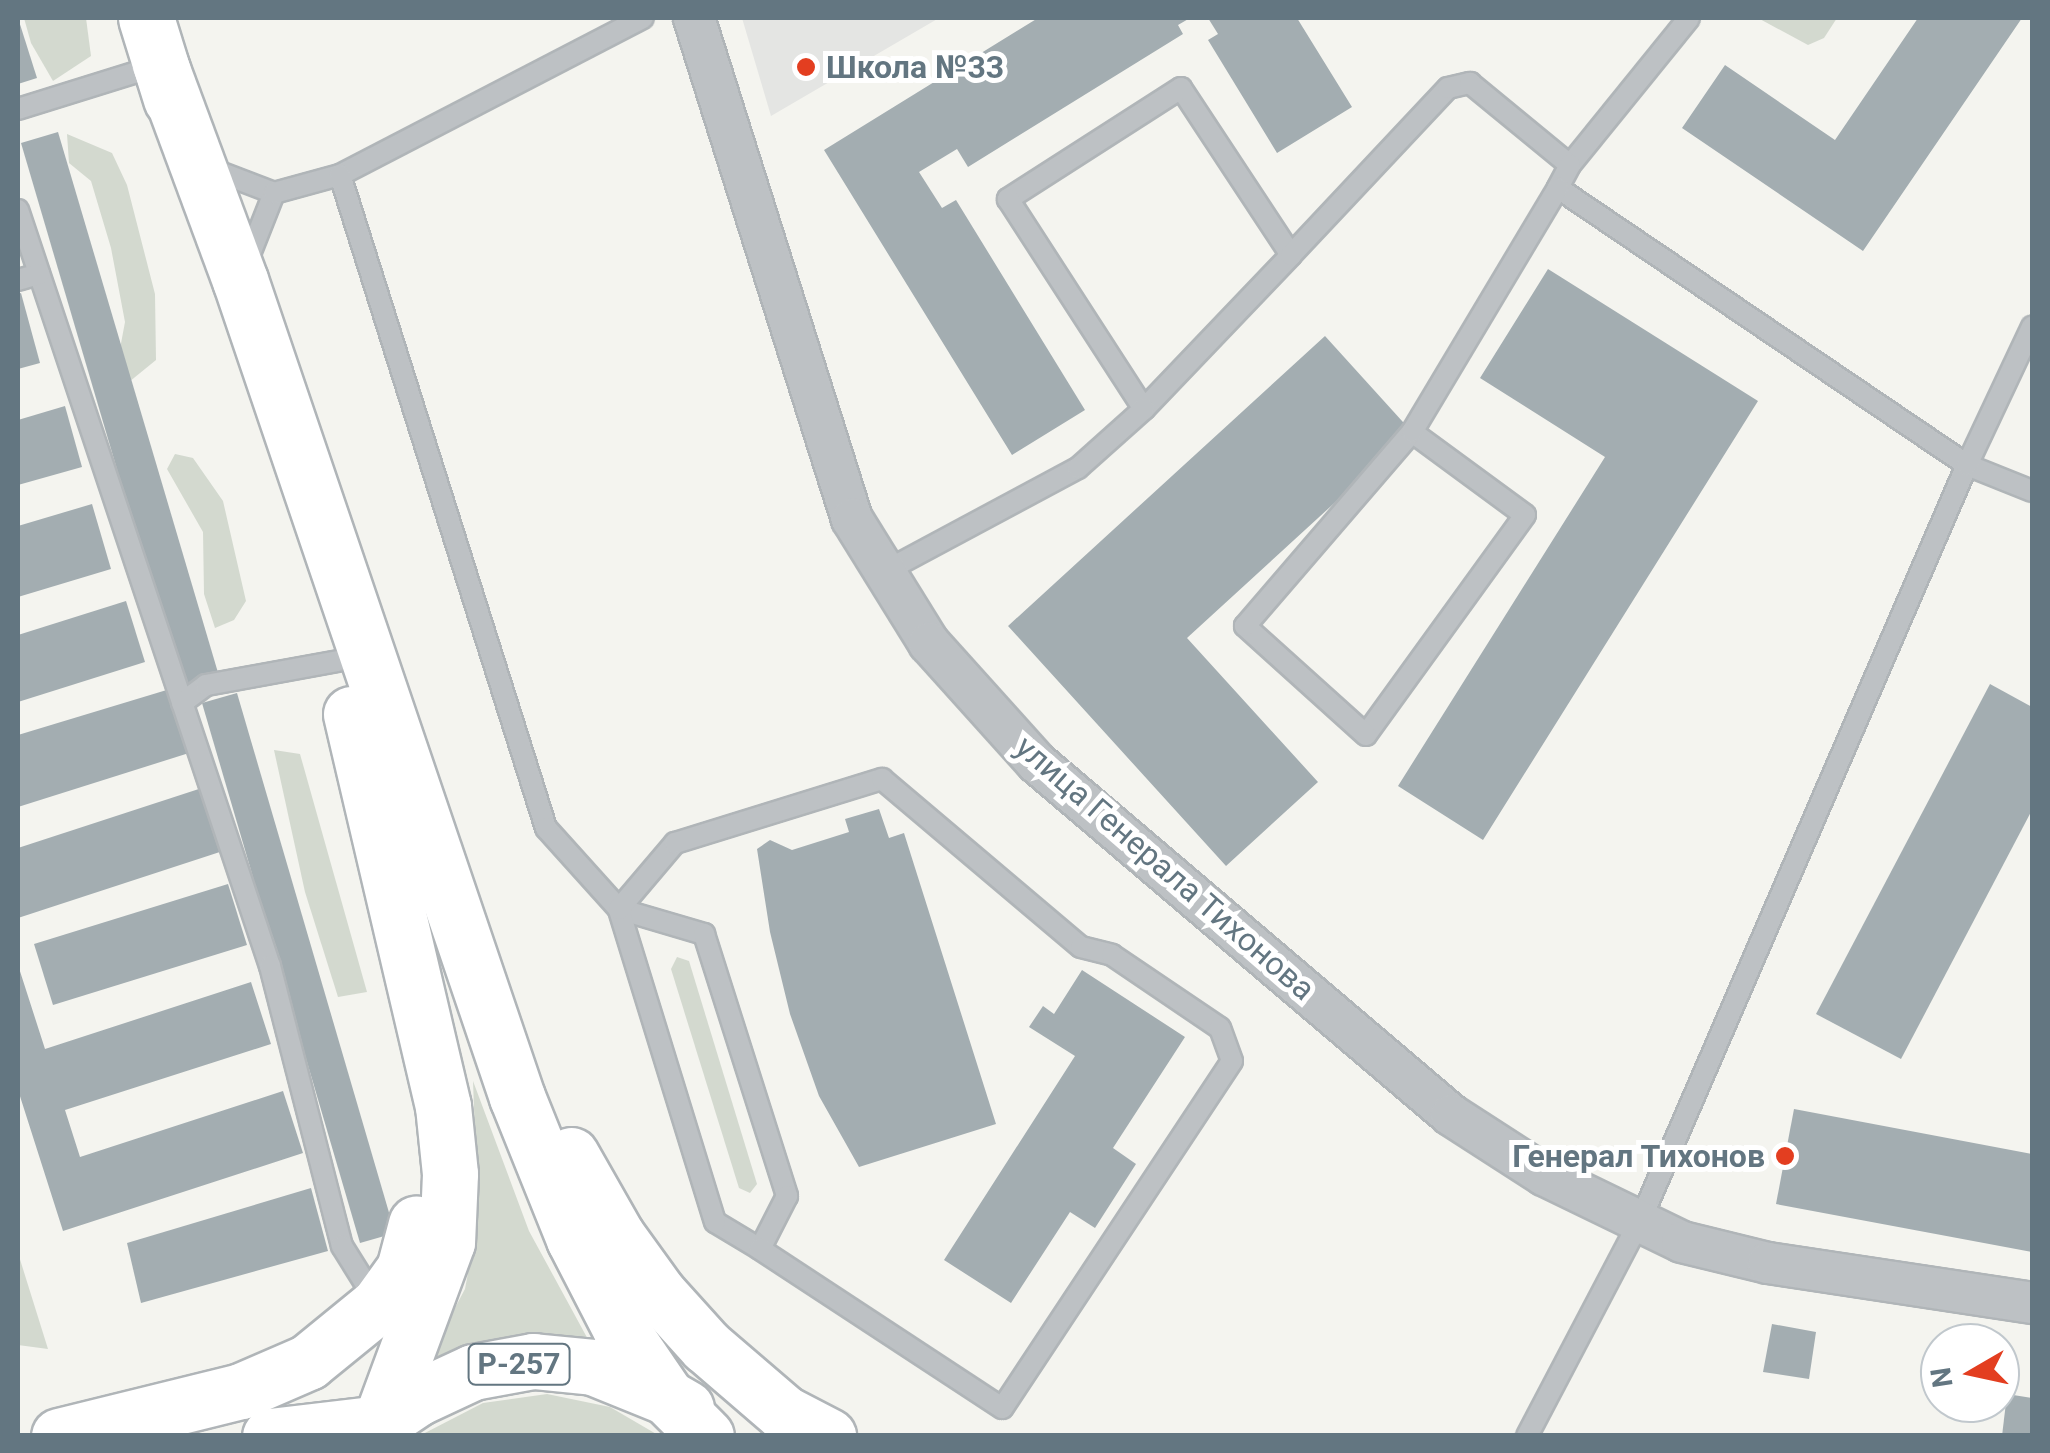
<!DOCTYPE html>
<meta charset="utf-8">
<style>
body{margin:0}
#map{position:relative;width:2050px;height:1453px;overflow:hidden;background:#f4f4ef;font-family:Roboto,sans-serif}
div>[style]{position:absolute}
.built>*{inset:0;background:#e4e5e3}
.green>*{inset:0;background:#d3d9cf}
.building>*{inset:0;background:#a3adb1}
.roads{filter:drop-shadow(2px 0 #b0b5b8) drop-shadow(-2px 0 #b0b5b8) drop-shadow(0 2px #b0b5b8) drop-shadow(0 -2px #b0b5b8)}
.lane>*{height:20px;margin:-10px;padding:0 10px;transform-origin:10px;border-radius:10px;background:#bdc1c4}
.street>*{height:40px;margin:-20px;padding:0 20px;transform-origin:20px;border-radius:20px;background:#bdc1c4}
.primary>*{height:55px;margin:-27.5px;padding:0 27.5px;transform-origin:27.5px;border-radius:27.5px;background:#fff}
.highway>*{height:55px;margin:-27.5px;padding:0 27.5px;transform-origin:27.5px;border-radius:27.5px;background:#fff}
.dots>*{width:28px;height:28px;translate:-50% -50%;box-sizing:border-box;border:5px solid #fff;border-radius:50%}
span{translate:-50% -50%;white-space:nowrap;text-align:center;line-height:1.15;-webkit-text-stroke:10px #fff;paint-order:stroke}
.shield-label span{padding:2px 8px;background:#fff;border:2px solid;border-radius:8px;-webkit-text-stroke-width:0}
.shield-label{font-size:30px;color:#637681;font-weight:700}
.poi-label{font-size:32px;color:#637681;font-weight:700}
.left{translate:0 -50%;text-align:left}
.right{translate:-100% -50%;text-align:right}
.street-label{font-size:32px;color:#637681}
.frame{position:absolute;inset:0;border:20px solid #637681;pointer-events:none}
.north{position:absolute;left:1920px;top:1323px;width:100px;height:100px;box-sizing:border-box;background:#fff;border:2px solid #c1c8cd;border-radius:50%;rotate:261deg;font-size:28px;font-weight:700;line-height:40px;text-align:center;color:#637681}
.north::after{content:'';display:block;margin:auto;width:35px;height:45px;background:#e33e20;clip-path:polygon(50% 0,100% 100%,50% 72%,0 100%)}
</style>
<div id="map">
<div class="built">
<div style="clip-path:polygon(742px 18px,939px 18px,771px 116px)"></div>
</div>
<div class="green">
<div style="clip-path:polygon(24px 18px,86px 18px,91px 56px,53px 81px,31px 43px)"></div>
<div style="clip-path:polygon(1758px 18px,1837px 18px,1824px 38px,1808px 45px)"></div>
<div style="clip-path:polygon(67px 134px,112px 153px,127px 185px,155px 294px,156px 360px,129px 382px,119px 354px,125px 322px,111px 248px,91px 181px,69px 163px)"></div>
<div style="clip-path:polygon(175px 454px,193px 458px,223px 501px,246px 601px,234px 620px,215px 628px,204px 594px,203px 532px,167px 469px)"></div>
<div style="clip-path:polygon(274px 750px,300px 754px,367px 992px,338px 997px,305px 892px)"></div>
<div style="clip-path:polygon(677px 957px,689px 961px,757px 1184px,750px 1193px,739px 1188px,671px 969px)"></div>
<div style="clip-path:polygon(473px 1081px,529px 1231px,590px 1343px,425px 1364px,465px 1289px,478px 1219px)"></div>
<div style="clip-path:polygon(18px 1253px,48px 1349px,18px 1345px)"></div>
<div style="clip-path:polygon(547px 1394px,610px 1407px,658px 1435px,421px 1435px,483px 1403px)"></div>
</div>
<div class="building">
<div style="clip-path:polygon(18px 18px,37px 78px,18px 84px)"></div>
<div style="clip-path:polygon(1038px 18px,1190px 18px,1178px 25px,1183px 34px,968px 167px,957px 149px,919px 172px,942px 208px,956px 200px,1085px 410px,1012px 455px,824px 150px)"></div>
<div style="clip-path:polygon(1208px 18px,1297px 18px,1352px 107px,1277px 153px,1208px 40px,1218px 34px)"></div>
<div style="clip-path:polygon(1918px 18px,2022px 18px,1863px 251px,1682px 128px,1725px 65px,1835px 140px)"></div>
<div style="clip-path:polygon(58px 132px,219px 676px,181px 687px,21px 143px)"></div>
<div style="clip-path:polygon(1548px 269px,1758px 401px,1483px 840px,1398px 786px,1605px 457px,1480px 378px)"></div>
<div style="clip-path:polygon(21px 293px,40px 363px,18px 369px,18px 294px)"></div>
<div style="clip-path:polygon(1325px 336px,1412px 432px,1187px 638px,1318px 782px,1226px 866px,1008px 626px)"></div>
<div style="clip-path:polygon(65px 406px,82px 467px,18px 485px,18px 420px)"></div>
<div style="clip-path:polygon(92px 504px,111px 569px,18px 597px,18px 526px)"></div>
<div style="clip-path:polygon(126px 601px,145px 662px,18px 702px,18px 635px)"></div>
<div style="clip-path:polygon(1990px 684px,2032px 707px,2032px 810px,1901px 1059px,1816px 1014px)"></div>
<div style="clip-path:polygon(170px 689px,189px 753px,18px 807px,18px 735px)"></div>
<div style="clip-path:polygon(237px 693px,395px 1233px,360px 1243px,202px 703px)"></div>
<div style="clip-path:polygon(208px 786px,229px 849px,18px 918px,18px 848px)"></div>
<div style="clip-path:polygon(879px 809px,889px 838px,904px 833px,996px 1124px,859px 1167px,819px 1096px,790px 1014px,770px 932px,757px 849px,770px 840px,792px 850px,849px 832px,845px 819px)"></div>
<div style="clip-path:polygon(228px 884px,247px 945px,53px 1005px,34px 944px)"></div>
<div style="clip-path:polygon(18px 965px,45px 1049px,251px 982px,271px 1044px,65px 1110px,80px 1157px,283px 1091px,303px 1153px,63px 1231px,18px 1090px)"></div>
<div style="clip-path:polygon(1082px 970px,1185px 1037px,1113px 1148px,1136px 1164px,1095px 1228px,1070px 1212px,1011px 1303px,944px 1260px,1075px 1056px,1029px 1027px,1043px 1006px,1054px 1014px)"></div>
<div style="clip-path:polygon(1794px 1109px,2032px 1154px,2032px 1252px,1776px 1204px)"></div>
<div style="clip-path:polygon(311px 1188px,328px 1251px,141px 1303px,127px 1243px)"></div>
<div style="clip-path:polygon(1772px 1324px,1816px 1332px,1809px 1379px,1763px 1372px)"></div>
<div style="clip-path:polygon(2007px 1394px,2032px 1398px,2032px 1436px,2002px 1436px)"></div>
</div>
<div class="roads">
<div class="lane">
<div style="left:18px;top:109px;width:148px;rotate:-17.3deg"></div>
<div style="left:1570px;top:165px;width:189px;rotate:-51deg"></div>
<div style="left:206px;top:167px;width:73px;rotate:20.9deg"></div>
<div style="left:340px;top:175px;width:341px;rotate:-27.4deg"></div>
<div style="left:18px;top:210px;width:797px;rotate:71.57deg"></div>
<div style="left:270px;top:966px;width:289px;rotate:75.6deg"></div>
<div style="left:342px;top:1246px;width:62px;rotate:58.1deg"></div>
<div style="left:1291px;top:255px;width:200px;rotate:-123.4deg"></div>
<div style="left:1181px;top:88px;width:206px;rotate:147.3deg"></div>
<div style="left:1008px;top:199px;width:250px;rotate:57.1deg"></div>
<div style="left:1144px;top:409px;width:213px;rotate:-46.3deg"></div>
<div style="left:1291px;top:255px;width:229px;rotate:-46.8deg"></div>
<div style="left:1448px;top:88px;width:23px;rotate:-13deg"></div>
<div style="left:1470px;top:83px;width:129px;rotate:39.4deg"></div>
<div style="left:1570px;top:165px;width:26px;rotate:118deg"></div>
<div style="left:1558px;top:188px;width:494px;rotate:34.1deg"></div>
<div style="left:1967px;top:465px;width:70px;rotate:21.8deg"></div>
<div style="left:246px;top:264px;width:76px;rotate:-68.5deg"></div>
<div style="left:274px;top:193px;width:68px;rotate:-15.3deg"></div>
<div style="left:340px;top:175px;width:685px;rotate:72.49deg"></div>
<div style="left:546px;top:828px;width:109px;rotate:48deg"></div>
<div style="left:619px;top:909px;width:89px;rotate:16.4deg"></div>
<div style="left:704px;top:934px;width:275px;rotate:72.4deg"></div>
<div style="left:787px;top:1196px;width:59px;rotate:117deg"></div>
<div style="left:760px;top:1249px;width:52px;rotate:-149deg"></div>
<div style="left:715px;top:1222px;width:327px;rotate:-107.1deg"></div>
<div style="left:619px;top:909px;width:87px;rotate:-49.7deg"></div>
<div style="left:675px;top:843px;width:217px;rotate:-17.2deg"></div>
<div style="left:882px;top:779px;width:260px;rotate:40.2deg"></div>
<div style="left:1081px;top:947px;width:32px;rotate:14deg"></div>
<div style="left:1112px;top:955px;width:130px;rotate:34.1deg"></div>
<div style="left:1220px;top:1028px;width:35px;rotate:70deg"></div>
<div style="left:1232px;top:1061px;width:416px;rotate:123.5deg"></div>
<div style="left:1002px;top:1408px;width:290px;rotate:-146.7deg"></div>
<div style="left:18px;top:280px;width:22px;rotate:-16deg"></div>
<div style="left:1412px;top:432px;width:140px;rotate:36.3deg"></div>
<div style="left:1525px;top:515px;width:271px;rotate:125.9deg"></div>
<div style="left:1366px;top:735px;width:163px;rotate:-138deg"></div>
<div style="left:1245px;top:626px;width:256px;rotate:-49.3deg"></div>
<div style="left:1412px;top:432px;width:284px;rotate:-59.1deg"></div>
<div style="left:882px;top:573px;width:222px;rotate:-28.2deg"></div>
<div style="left:1078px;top:468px;width:89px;rotate:-41.8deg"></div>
<div style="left:182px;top:703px;width:30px;rotate:-37deg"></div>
<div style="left:206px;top:685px;width:134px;rotate:-10.3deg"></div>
<div style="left:1527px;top:1436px;width:245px;rotate:-62.3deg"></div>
<div style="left:1641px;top:1219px;width:821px;rotate:-66.62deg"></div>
<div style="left:1967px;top:465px;width:153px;rotate:-64.8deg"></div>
</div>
<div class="street">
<div style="left:694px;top:18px;width:525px;rotate:72.5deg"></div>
<div style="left:852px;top:519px;width:146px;rotate:58.2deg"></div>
<div style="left:929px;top:643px;width:161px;rotate:48deg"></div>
<div style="left:1037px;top:763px;width:543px;rotate:40.37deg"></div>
<div style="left:1451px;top:1115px;width:111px;rotate:32.8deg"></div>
<div style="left:1544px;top:1175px;width:153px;rotate:25.9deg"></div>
<div style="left:1682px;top:1242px;width:89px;rotate:13.7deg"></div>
<div style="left:1768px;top:1263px;width:267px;rotate:8.6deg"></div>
</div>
<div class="primary">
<div style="left:146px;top:18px;width:85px;rotate:72.8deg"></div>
<div style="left:160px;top:64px;width:230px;rotate:69.7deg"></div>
<div style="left:240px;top:280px;width:863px;rotate:71.27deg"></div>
<div style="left:517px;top:1097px;width:153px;rotate:68.1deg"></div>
<div style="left:574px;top:1239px;width:100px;rotate:62.7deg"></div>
<div style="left:620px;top:1328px;width:83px;rotate:55.7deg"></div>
<div style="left:667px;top:1397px;width:22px;rotate:30deg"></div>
<div style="left:351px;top:714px;width:403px;rotate:76.8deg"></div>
<div style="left:443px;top:1106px;width:68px;rotate:84.1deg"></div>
<div style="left:450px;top:1174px;width:68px;rotate:92.5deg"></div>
<div style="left:447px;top:1242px;width:193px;rotate:110.3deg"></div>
<div style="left:571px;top:1155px;width:93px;rotate:60.4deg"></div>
<div style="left:617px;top:1236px;width:72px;rotate:54.1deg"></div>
<div style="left:659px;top:1294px;width:70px;rotate:47.9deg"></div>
<div style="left:706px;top:1346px;width:103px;rotate:40.7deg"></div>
<div style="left:784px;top:1413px;width:50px;rotate:27.6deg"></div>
<div style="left:59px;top:1436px;width:187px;rotate:-13.9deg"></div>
<div style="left:241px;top:1391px;width:73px;rotate:-23.4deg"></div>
<div style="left:308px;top:1362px;width:90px;rotate:-39.2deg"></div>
<div style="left:378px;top:1305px;width:44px;rotate:-54.2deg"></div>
<div style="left:404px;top:1269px;width:47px;rotate:-75.1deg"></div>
</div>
<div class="highway">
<div style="left:270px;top:1436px;width:111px;rotate:-6.7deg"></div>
<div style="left:372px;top:1436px;width:15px;rotate:-58deg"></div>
<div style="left:380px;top:1423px;width:45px;rotate:-34deg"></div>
<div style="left:417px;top:1398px;width:62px;rotate:-24.9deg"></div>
<div style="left:473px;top:1372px;width:61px;rotate:-10.4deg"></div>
<div style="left:533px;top:1361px;width:60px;rotate:5.7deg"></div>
<div style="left:593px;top:1367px;width:80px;rotate:22.1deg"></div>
<div style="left:667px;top:1397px;width:55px;rotate:45deg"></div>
</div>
</div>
<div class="dots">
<div style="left:806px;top:67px;background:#e33e20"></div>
<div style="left:1785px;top:1156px;background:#e33e20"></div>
</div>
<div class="shield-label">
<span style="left:519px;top:1364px">Р-257</span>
</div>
<div class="poi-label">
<span class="left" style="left:826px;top:67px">Школа №33</span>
<span class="right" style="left:1765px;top:1156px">Генерал Тихонов</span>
</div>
<div class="street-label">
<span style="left:1165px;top:868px;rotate:41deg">улица Генерала Тихонова</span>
</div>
<div class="frame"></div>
<div class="north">N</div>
</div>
